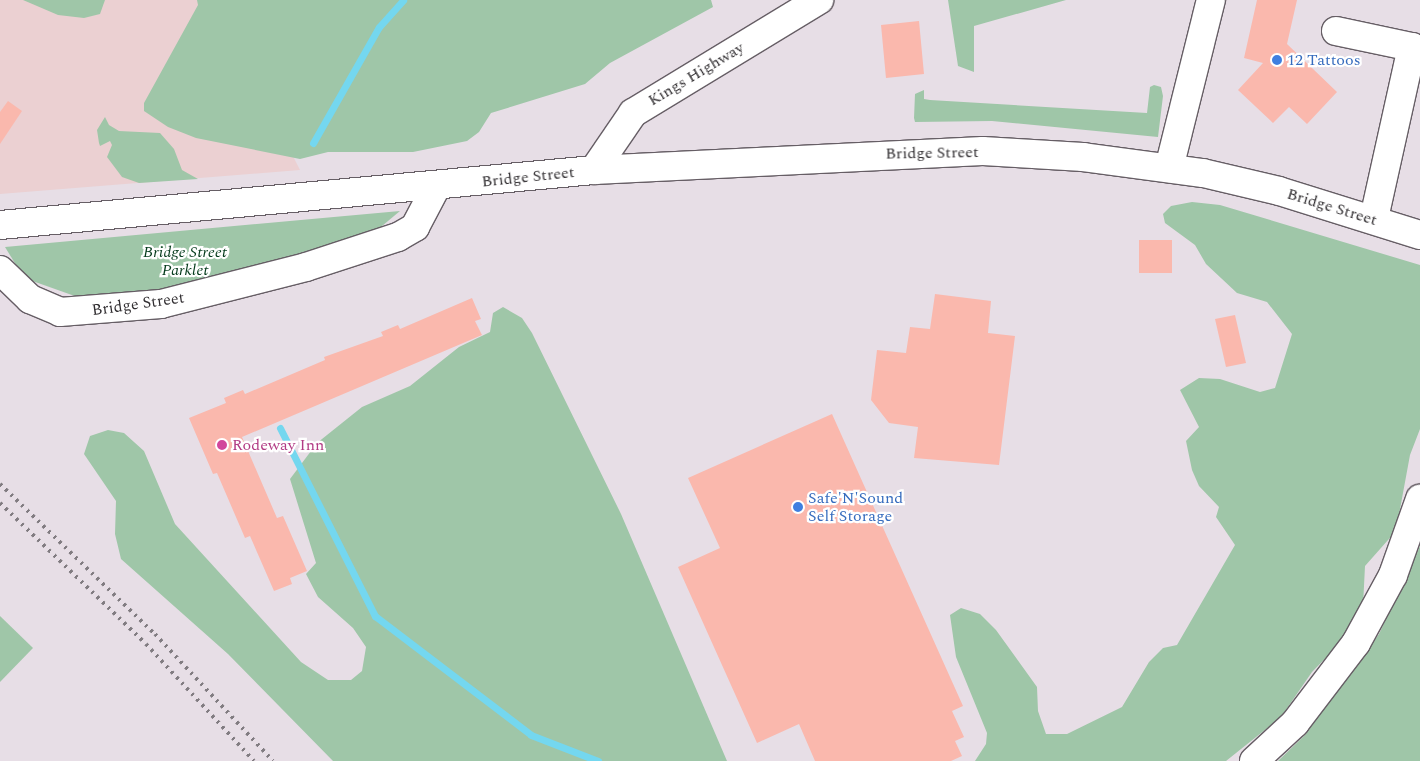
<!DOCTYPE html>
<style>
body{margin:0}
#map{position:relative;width:1420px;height:761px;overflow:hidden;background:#e7dee6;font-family:Spectral,serif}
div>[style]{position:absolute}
.commercial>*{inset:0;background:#ebd0d2}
.green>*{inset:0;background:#9fc6a8}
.stream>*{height:7px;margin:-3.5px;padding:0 3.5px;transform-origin:3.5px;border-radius:3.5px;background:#74d7ef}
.building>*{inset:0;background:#fab8ad}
.roads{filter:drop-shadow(1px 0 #665e65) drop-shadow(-1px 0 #665e65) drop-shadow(0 1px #665e65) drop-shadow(0 -1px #665e65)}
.minor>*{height:28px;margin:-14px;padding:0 14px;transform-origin:14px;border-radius:14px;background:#fff}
.major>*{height:28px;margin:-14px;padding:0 14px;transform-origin:14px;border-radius:14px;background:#fff}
.highway>*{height:28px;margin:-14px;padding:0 14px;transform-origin:14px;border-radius:14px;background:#fff}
.rail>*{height:4px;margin-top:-2px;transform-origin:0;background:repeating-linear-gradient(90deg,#817c81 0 2.5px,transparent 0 7.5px)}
.dots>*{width:14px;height:14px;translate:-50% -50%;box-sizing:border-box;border:2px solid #fff;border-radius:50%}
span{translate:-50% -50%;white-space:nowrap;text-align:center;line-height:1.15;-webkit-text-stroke:4.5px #fff;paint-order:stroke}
.shop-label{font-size:16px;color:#366cbe}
.left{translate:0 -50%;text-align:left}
.street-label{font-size:16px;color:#312e31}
.park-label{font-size:16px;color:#043a1b;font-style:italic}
.hotel-label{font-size:16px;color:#b23c85}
</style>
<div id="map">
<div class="commercial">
<div style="clip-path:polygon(0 0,206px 0,227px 26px,300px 170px,0 194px)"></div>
</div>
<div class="green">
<div style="clip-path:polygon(23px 0,105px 0,100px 14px,84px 18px,58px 15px)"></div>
<div style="clip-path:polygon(197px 0,711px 0,713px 7px,610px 63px,585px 84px,491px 113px,479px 132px,467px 141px,413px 152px,328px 152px,300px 159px,196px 138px,168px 127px,144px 111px,144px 103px,198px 5px)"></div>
<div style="clip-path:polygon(948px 0,1066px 0,974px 26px,974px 72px,958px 66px)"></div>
<div style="clip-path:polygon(1154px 85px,1161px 87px,1163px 96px,1158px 137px,992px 121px,915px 122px,914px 118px,915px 94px,924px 90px,924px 99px,930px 100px,1147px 113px,1150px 87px)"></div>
<div style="clip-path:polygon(105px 117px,109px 125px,119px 131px,160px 133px,174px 149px,182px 170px,198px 179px,139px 183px,122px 177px,107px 157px,112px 145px,110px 141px,100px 146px,99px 143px,97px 130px)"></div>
<div style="clip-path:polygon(1192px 202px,1220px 205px,1420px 265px,1420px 429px,1410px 455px,1396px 531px,1365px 566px,1363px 606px,1349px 634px,1312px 672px,1281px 717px,1226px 761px,975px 761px,986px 744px,987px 733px,956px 657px,950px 615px,961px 608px,980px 614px,996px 630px,1037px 687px,1038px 711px,1046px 734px,1067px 734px,1122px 707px,1149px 662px,1163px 648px,1177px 645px,1235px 545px,1216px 517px,1219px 507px,1199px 486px,1192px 470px,1186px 441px,1199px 427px,1180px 390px,1199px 378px,1220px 379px,1260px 392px,1275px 388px,1292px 334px,1267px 302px,1237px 293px,1206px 264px,1195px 245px,1165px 223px,1163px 214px,1171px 206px)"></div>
<div style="clip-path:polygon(400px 211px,364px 241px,191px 290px,86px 300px,24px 278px,5px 247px)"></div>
<div style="clip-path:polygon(503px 307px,522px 318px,532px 333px,621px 514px,727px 761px,333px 761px,228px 654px,121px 559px,115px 534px,116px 501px,84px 454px,90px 436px,108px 430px,124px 433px,144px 451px,175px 524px,301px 662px,328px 680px,351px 680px,362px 671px,366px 647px,353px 628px,318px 597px,306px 574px,316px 563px,290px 479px,317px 443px,362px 407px,410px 386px,459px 347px,490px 332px,493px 313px)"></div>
<div style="clip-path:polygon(1420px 546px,1420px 761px,1278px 761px,1305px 735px,1379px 634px)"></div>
<div style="clip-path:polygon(0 616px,33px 648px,0 682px)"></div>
</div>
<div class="stream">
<div style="left:313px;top:143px;width:133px;rotate:-60.4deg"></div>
<div style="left:379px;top:27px;width:36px;rotate:-48deg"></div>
<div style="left:280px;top:428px;width:211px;rotate:63.2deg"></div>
<div style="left:375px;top:616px;width:196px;rotate:37.3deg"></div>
<div style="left:531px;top:735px;width:72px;rotate:21.2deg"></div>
</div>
<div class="building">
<div style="clip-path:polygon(1257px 0,1297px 0,1287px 44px,1337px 92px,1307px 124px,1289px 107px,1273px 123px,1238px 90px,1263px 63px,1244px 58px)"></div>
<div style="clip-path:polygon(919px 21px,924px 74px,886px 78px,881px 25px)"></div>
<div style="clip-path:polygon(8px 101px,22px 111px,0 144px,0 112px)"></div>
<div style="clip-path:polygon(1139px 240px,1172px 240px,1172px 273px,1139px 273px)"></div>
<div style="clip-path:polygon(935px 294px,991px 301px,988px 333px,1015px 336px,999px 465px,914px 458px,918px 427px,889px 423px,871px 400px,877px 350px,906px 353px,910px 327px,930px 329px)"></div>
<div style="clip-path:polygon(472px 298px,481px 319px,475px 321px,482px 335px,242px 437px,277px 518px,283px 516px,307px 571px,290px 578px,292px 584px,274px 591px,250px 536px,245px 538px,217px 473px,213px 474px,189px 418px,226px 403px,224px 398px,243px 390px,245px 394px,325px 360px,324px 357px,383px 336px,381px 332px,398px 325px,400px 329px)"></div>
<div style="clip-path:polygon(1235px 315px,1246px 363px,1226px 367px,1215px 319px)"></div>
<div style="clip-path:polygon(832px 414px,963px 706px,952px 711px,964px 737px,955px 741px,962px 756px,951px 761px,815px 761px,799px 724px,757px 743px,678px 567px,720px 548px,688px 478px)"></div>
</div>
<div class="roads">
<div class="minor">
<div style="left:1336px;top:31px;width:78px;rotate:11.9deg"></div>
<div style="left:1412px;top:47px;width:176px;rotate:102.5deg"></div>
<div style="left:1169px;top:168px;width:173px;rotate:-76deg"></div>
<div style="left:0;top:270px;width:42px;rotate:44deg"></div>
<div style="left:30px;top:299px;width:33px;rotate:23deg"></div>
<div style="left:60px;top:312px;width:101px;rotate:-4.5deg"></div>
<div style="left:161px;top:304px;width:150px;rotate:-14.3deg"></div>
<div style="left:306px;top:267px;width:97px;rotate:-18.1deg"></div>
<div style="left:398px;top:237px;width:20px;rotate:-30deg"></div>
<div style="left:415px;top:227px;width:45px;rotate:-62.3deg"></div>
</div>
<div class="major">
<div style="left:594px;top:170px;width:69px;rotate:-55.6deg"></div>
<div style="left:633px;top:113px;width:218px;rotate:-31.3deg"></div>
<div style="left:0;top:225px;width:597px;rotate:-5.29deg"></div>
<div style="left:594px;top:170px;width:389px;rotate:-2.8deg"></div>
<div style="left:983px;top:151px;width:100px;rotate:3.4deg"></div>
<div style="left:1083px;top:157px;width:121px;rotate:7.6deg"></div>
<div style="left:1203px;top:173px;width:78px;rotate:13.3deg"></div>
<div style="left:1279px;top:191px;width:148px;rotate:17.3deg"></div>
</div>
<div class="highway">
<div style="left:1254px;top:761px;width:56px;rotate:-42.8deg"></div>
<div style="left:1295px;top:723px;width:101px;rotate:-52.7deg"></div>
<div style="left:1356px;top:643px;width:77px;rotate:-61.4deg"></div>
<div style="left:1393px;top:575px;width:81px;rotate:-70.4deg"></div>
</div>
</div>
<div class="rail">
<div style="left:0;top:484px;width:216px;rotate:44.1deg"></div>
<div style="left:155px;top:634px;width:173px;rotate:47.1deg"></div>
<div style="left:0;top:503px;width:203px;rotate:44deg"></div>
<div style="left:146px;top:644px;width:159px;rotate:47.3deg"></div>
</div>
<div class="dots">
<div style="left:1277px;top:60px;background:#3f7fe0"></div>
<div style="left:222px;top:445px;background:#d1479c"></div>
<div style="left:798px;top:507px;background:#3f7fe0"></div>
</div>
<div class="shop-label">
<span class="left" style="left:1287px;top:60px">12 Tattoos</span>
<span class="left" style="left:808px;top:507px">Safe'N'Sound<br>Self Storage</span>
</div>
<div class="street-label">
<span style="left:696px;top:74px;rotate:-31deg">Kings Highway</span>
<span style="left:932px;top:153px;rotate:-1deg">Bridge Street</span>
<span style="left:528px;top:177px;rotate:-6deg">Bridge Street</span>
<span style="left:1332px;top:207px;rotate:17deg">Bridge Street</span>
<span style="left:138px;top:304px;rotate:-8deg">Bridge Street</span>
</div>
<div class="park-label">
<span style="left:185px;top:261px">Bridge Street<br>Parklet</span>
</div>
<div class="hotel-label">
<span class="left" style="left:232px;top:445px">Rodeway Inn</span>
</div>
</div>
